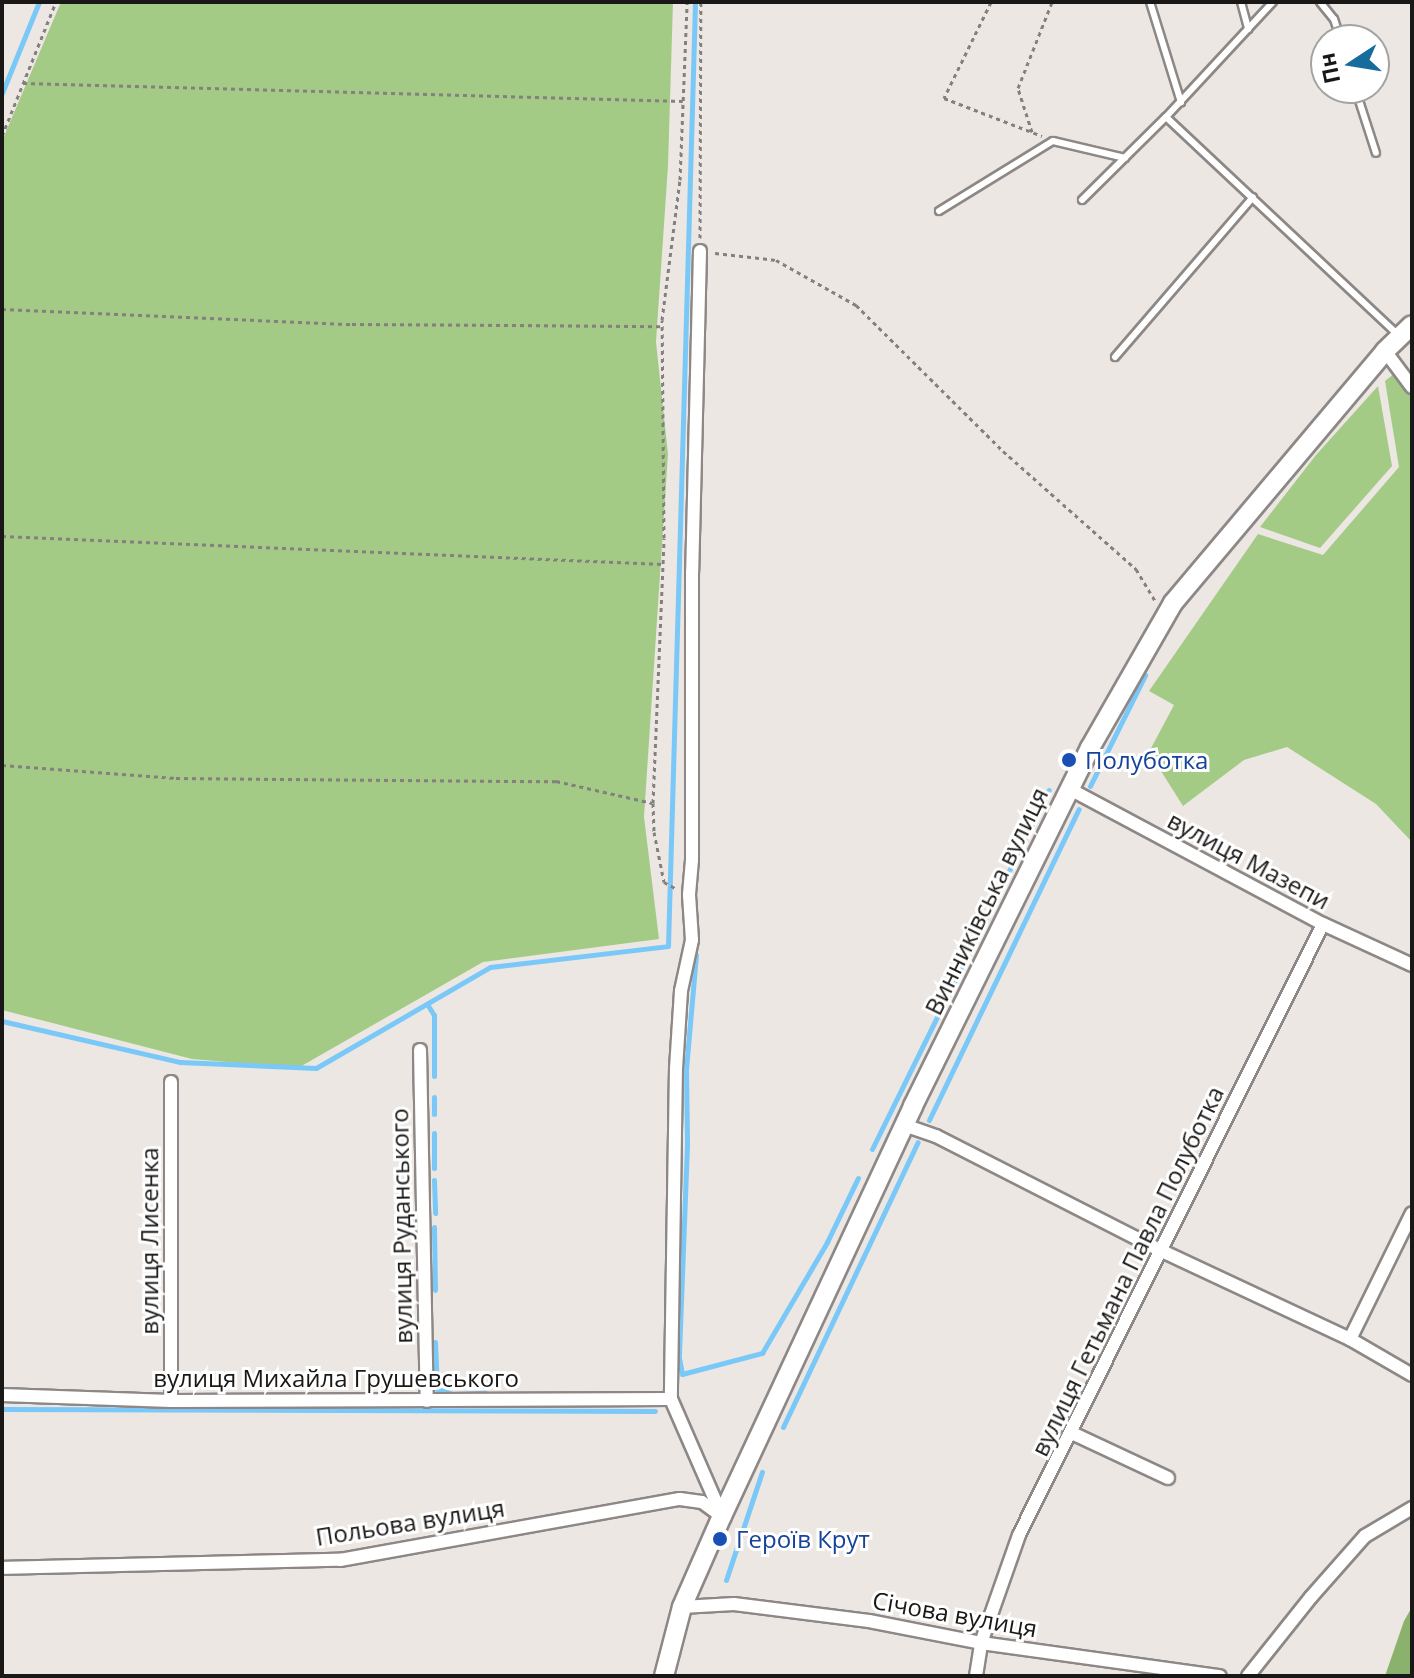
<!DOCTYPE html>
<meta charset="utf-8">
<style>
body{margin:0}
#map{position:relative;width:1414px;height:1678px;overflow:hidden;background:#ece7e3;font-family:"Open Sans",sans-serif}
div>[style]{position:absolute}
.green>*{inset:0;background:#a4cb86}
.forest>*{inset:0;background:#8bb26d}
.stream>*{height:5px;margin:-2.5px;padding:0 2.5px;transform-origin:2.5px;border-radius:2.5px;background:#79c8f8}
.path>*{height:3px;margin-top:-1.5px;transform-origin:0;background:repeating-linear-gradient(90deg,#84807d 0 4px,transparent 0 8px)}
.roads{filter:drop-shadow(2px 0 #8d8885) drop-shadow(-2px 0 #8d8885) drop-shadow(0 2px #8d8885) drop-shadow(0 -2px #8d8885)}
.lane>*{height:6px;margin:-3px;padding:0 3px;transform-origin:3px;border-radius:3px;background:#fff}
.street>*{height:12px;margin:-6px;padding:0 6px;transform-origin:6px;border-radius:6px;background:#fff}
.secondary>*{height:18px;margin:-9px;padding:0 9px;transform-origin:9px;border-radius:9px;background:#fff}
.dots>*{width:22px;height:22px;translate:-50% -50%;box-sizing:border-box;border:4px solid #fff;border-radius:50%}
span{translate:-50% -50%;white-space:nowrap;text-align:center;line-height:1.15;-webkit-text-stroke:6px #fff;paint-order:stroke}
.transit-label{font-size:24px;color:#164399}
.left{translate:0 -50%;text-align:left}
.street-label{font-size:24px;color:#1a1817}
.frame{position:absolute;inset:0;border:4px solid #1a1817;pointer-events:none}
.north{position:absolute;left:1310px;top:24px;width:80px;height:80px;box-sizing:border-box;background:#fff;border:2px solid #a3a3a2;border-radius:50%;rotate:258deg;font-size:22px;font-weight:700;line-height:32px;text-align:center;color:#1a1817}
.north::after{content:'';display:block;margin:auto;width:28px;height:36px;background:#166c9c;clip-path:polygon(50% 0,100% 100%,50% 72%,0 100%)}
</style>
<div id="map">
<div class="green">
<div style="clip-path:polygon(61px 2px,673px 2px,668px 166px,656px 342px,668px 454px,644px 817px,659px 939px,483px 962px,298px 1068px,192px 1059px,2px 1010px,2px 141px)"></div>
<div style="clip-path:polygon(1395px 373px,1412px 396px,1412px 842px,1376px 804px,1287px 747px,1244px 760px,1183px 806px,1149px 752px,1174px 705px,1149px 691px,1258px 534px,1323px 555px,1399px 467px,1385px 381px)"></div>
<div style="clip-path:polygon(1378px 386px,1392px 466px,1320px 548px,1260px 527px,1316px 455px)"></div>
</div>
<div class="forest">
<div style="clip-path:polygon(1412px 1607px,1412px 1676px,1385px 1676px,1404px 1621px)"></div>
</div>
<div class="stream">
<div style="left:2px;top:93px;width:98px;rotate:-67.9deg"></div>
<div style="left:1090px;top:786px;width:124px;rotate:-63.6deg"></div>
<div style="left:696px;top:955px;width:114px;rotate:95deg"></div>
<div style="left:686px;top:1069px;width:76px;rotate:89.2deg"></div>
<div style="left:687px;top:1145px;width:213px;rotate:92.2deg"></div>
<div style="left:679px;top:1358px;width:16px;rotate:79deg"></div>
<div style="left:682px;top:1374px;width:83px;rotate:-14.7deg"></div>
<div style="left:762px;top:1353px;width:129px;rotate:-59.6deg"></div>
<div style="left:827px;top:1242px;width:71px;rotate:-64.2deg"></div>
<div style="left:427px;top:1004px;width:13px;rotate:58deg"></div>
<div style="left:434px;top:1015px;width:61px;rotate:90deg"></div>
<div style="left:2px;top:1021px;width:183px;rotate:13deg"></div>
<div style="left:180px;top:1062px;width:136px;rotate:2.5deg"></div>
<div style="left:316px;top:1068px;width:201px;rotate:-30.1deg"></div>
<div style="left:490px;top:967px;width:179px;rotate:-6.7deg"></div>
<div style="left:668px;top:946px;width:944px;rotate:-88.36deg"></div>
<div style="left:434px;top:1097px;width:17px;rotate:90deg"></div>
<div style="left:929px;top:1120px;width:345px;rotate:-64.3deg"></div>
<div style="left:434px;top:1133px;width:35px;rotate:90deg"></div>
<div style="left:872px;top:1149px;width:400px;rotate:-63.8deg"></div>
<div style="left:434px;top:1180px;width:33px;rotate:88deg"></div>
<div style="left:434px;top:1227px;width:63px;rotate:89.1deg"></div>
<div style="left:435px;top:1342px;width:47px;rotate:87.6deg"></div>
<div style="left:437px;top:1389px;width:16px;rotate:18deg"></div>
<div style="left:452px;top:1394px;width:33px;rotate:-2deg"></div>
<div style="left:2px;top:1409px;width:653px;rotate:0.18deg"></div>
<div style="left:783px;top:1427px;width:315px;rotate:-64.7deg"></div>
<div style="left:726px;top:1580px;width:114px;rotate:-71.6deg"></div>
</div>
<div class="path">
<div style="left:991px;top:2px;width:107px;rotate:116.1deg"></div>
<div style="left:944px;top:98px;width:105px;rotate:21.2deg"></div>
<div style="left:23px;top:83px;width:660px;rotate:1.56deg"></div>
<div style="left:1032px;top:132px;width:46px;rotate:-107.7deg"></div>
<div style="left:1018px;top:88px;width:92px;rotate:-68.4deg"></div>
<div style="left:2px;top:136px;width:144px;rotate:-68.1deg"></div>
<div style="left:700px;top:238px;width:236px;rotate:-89.8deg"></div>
<div style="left:715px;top:253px;width:61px;rotate:6.5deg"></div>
<div style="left:776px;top:260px;width:92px;rotate:29.4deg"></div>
<div style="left:856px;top:305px;width:207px;rotate:44.8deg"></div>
<div style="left:1003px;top:451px;width:178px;rotate:41.6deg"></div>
<div style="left:1136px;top:569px;width:37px;rotate:59deg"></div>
<div style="left:2px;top:309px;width:350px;rotate:2.5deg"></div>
<div style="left:352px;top:324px;width:310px;rotate:0.4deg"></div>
<div style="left:2px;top:536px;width:662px;rotate:2.43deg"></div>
<div style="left:2px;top:765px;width:174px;rotate:4.3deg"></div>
<div style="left:176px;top:778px;width:380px;rotate:0.5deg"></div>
<div style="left:556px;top:781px;width:99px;rotate:12.8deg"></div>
<div style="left:653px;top:803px;width:29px;rotate:88deg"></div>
<div style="left:654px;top:832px;width:51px;rotate:78.7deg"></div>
<div style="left:664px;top:882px;width:13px;rotate:29deg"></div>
<div style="left:653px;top:803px;width:265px;rotate:-87.6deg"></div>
<div style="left:664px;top:538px;width:218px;rotate:-90.5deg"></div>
<div style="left:662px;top:320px;width:141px;rotate:-82.7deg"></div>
<div style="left:680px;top:180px;width:178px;rotate:-87.7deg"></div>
</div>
<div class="roads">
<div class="lane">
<div style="left:1150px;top:2px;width:105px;rotate:72.8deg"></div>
<div style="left:1241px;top:2px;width:28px;rotate:75deg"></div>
<div style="left:1320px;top:2px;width:22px;rotate:51deg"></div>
<div style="left:1334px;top:19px;width:22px;rotate:72deg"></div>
<div style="left:1355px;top:88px;width:68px;rotate:72.1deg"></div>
<div style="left:1166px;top:117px;width:157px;rotate:-47.1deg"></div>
<div style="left:1082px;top:200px;width:118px;rotate:-44.7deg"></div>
<div style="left:1166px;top:117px;width:320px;rotate:43.2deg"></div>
<div style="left:939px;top:211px;width:134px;rotate:-31.6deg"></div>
<div style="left:1053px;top:141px;width:74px;rotate:13.3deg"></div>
<div style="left:1115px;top:357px;width:211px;rotate:-49.2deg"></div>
</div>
<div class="street">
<div style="left:700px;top:251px;width:321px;rotate:91.4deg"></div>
<div style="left:692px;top:572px;width:288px;rotate:90deg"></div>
<div style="left:692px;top:860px;width:35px;rotate:95deg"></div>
<div style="left:689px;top:895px;width:45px;rotate:86.2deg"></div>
<div style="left:692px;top:940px;width:52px;rotate:102.2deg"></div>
<div style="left:681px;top:991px;width:77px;rotate:93.7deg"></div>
<div style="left:676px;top:1068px;width:331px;rotate:90.9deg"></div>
<div style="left:671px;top:1399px;width:128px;rotate:66.4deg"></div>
<div style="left:1385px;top:351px;width:45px;rotate:53.1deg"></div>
<div style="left:1068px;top:788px;width:289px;rotate:28.1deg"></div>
<div style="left:1323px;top:924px;width:98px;rotate:24.7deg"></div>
<div style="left:420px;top:1050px;width:351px;rotate:88.9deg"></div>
<div style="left:171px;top:1082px;width:319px;rotate:90deg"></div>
<div style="left:904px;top:1125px;width:34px;rotate:19deg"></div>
<div style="left:936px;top:1136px;width:254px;rotate:27deg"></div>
<div style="left:1162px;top:1251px;width:208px;rotate:25.1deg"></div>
<div style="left:1350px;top:1339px;width:72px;rotate:30.1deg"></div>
<div style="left:1350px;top:1339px;width:140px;rotate:-63.8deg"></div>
<div style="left:2px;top:1395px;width:169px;rotate:2deg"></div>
<div style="left:171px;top:1401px;width:500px;rotate:-0.23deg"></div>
<div style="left:1072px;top:1433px;width:106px;rotate:25.1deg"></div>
<div style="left:2px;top:1568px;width:338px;rotate:-1.4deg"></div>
<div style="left:340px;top:1560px;width:345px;rotate:-10.2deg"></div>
<div style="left:680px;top:1499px;width:22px;rotate:8deg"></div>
<div style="left:702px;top:1502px;width:22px;rotate:36deg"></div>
<div style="left:682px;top:1607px;width:52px;rotate:-3.3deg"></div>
<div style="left:734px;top:1604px;width:136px;rotate:7.2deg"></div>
<div style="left:869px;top:1621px;width:114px;rotate:11.1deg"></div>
<div style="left:981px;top:1643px;width:241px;rotate:7.9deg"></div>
<div style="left:976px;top:1676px;width:33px;rotate:-81deg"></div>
<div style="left:981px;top:1643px;width:114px;rotate:-70.6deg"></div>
<div style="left:1019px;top:1535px;width:682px;rotate:-63.55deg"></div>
<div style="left:1248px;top:1676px;width:101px;rotate:-51.4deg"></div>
<div style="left:1311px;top:1597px;width:81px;rotate:-48.5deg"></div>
<div style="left:1365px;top:1536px;width:55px;rotate:-30.8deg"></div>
</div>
<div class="secondary">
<div style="left:664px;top:1676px;width:71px;rotate:-75.4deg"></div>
<div style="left:682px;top:1607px;width:99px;rotate:-66.3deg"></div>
<div style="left:722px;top:1516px;width:452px;rotate:-65deg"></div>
<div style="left:913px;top:1106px;width:399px;rotate:-63.7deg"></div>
<div style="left:1090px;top:748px;width:167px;rotate:-60.2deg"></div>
<div style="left:1173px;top:603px;width:329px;rotate:-49.9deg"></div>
<div style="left:1385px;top:351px;width:37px;rotate:-44deg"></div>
</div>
</div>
<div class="dots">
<div style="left:1069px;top:760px;background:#1a4fb4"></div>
<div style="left:720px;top:1539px;background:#1a4fb4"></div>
</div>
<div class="transit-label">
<span class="left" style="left:1085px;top:760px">Полуботка</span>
<span class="left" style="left:736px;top:1539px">Героїв Крут</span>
</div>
<div class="street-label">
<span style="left:1249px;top:860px;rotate:28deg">вулиця Мазепи</span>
<span style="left:986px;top:901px;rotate:-64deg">Винниківська вулиця</span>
<span style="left:401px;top:1226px;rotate:-91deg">вулиця Руданського</span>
<span style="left:149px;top:1241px;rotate:-90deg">вулиця Лисенка</span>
<span style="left:1127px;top:1271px;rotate:-64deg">вулиця Гетьмана Павла Полуботка</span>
<span style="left:336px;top:1378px">вулиця Михайла Грушевського</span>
<span style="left:410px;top:1522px;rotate:-9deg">Польова вулиця</span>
<span style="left:955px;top:1614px;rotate:10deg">Січова вулиця</span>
</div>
<div class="frame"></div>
<div class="north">Пн</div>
</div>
